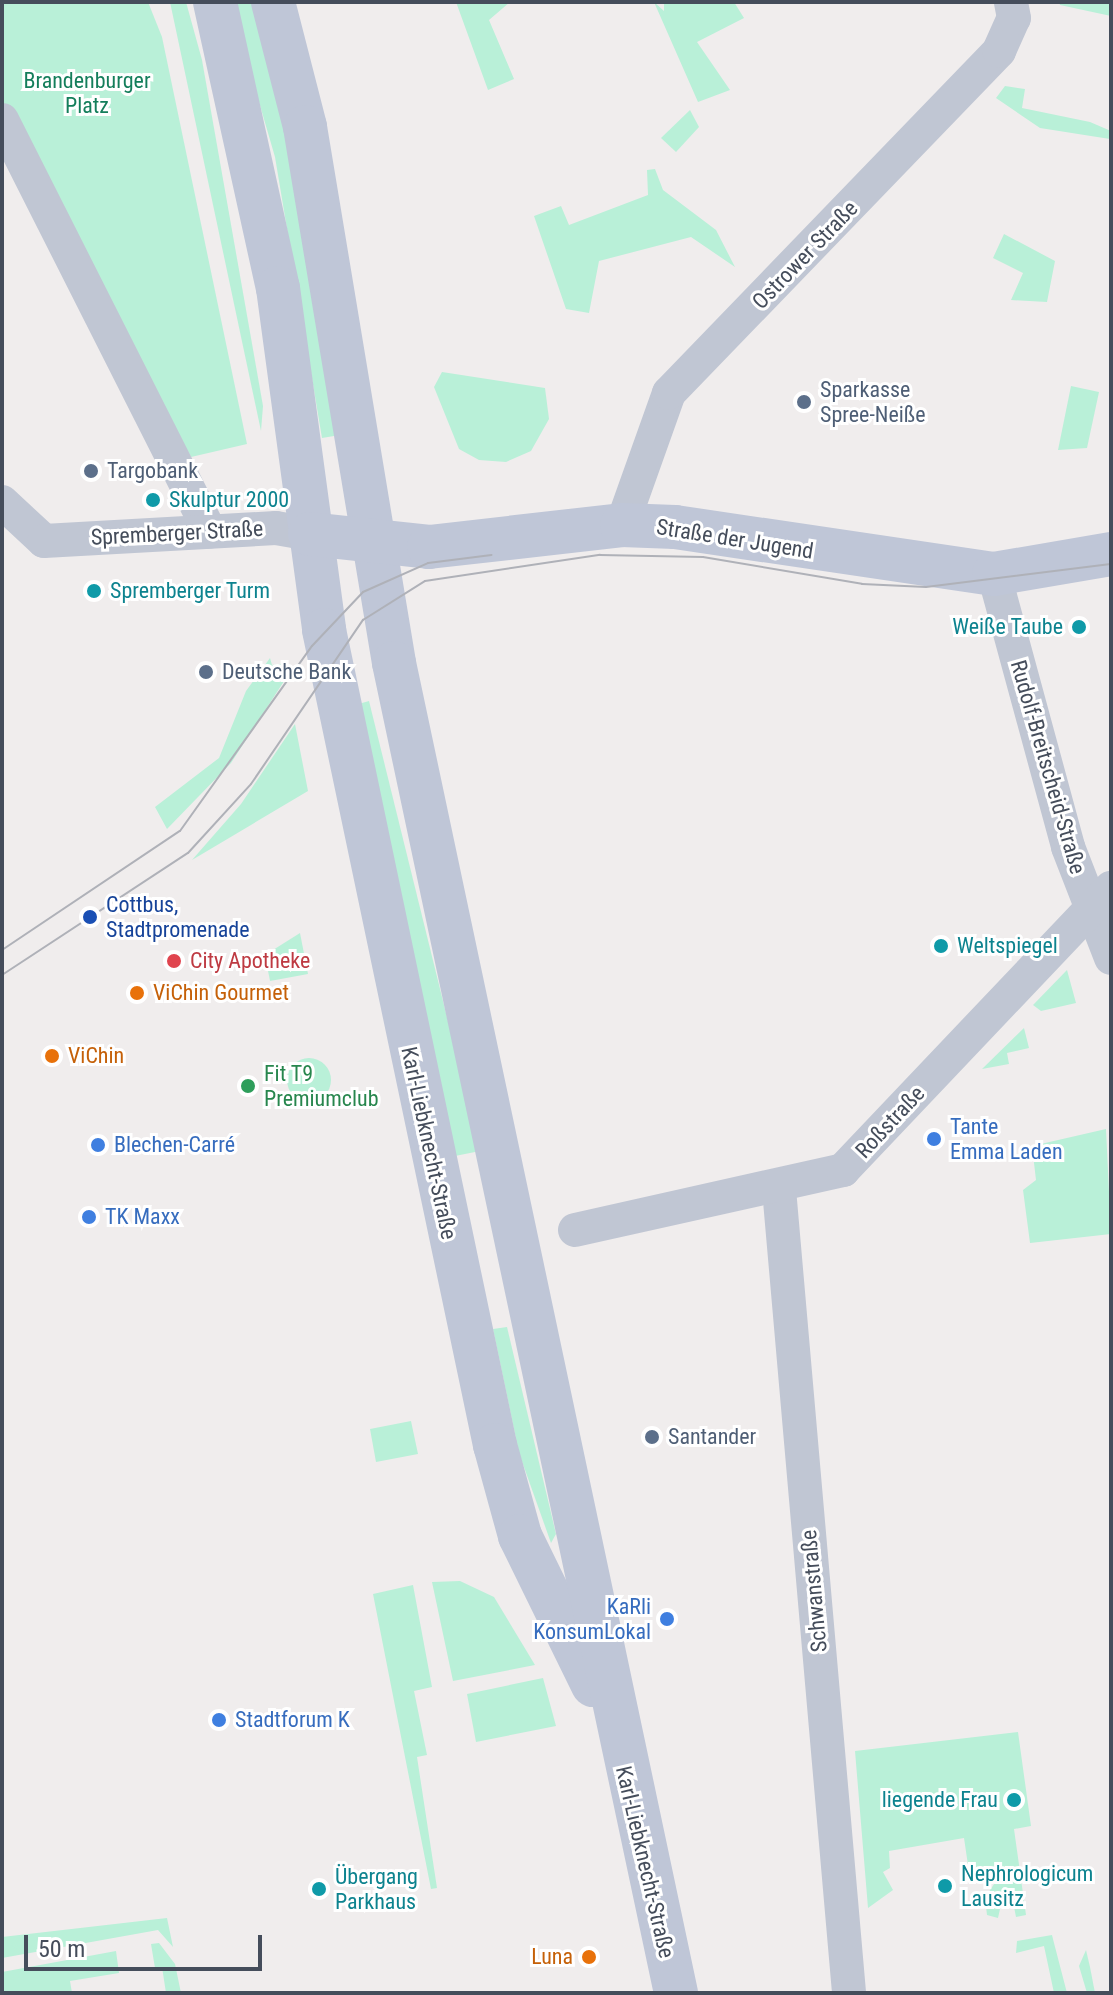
<!DOCTYPE html>
<meta charset="utf-8">
<style>
body{margin:0}
#map{position:relative;width:1113px;height:1995px;overflow:hidden;background:#f0eded;font-family:"Roboto Condensed",sans-serif}
div>[style]{position:absolute}
.green>*{inset:0;background:#b9f0d8}
.round{border-radius:50%}
.street>*{height:34px;margin:-17px;padding:0 17px;transform-origin:17px;border-radius:17px;background:#c0c6d3}
.secondary>*{height:44px;margin:-22px;padding:0 22px;transform-origin:22px;border-radius:22px;background:#bfc6d7}
.tram>*{height:2px;margin:-1px;padding:0 1px;transform-origin:1px;border-radius:1px;background:#afb1b8}
.dots>*{width:22px;height:22px;translate:-50% -50%;box-sizing:border-box;border:4px solid #fff;border-radius:50%}
span{translate:-50% -50%;white-space:nowrap;text-align:center;line-height:1.15;-webkit-text-stroke:6px #fff;paint-order:stroke}
.park-label{font-size:22px;color:#147e5b}
.street-label{font-size:22px;color:#454d5b}
.service-label{font-size:22px;color:#4e5e75}
.left{translate:0 -50%;text-align:left}
.culture-label{font-size:22px;color:#0d838f}
.right{translate:-100% -50%;text-align:right}
.transit-label{font-size:22px;color:#164399}
.health-label{font-size:22px;color:#be3a42}
.food-label{font-size:22px;color:#c56008}
.leisure-label{font-size:22px;color:#27864d}
.shop-label{font-size:22px;color:#366cbe}
.frame{position:absolute;inset:0;border:4px solid #454d5b;pointer-events:none}
.scale{position:absolute;left:24px;top:1935px;width:238px;height:36px;box-sizing:border-box;border:4px solid #454d5b;border-top:0;padding-left:10px;font-size:24px;line-height:28px;white-space:nowrap;color:#454d5b;-webkit-text-stroke:6px #fff;paint-order:stroke}
</style>
<div id="map">
<div class="green">
<div style="clip-path:polygon(2px 2px,148px 2px,162px 37px,247px 444px,191px 457px,2px 112px)"></div>
<div style="clip-path:polygon(170px 2px,186px 2px,202px 60px,263px 406px,261px 431px)"></div>
<div style="clip-path:polygon(230px 2px,254px 2px,273px 61px,346px 434px,322px 438px,275px 157px)"></div>
<div style="clip-path:polygon(456px 2px,510px 2px,489px 20px,514px 79px,488px 90px)"></div>
<div style="clip-path:polygon(654px 2px,664px 11px,664px 2px,734px 2px,744px 18px,697px 42px,730px 90px,698px 102px)"></div>
<div style="clip-path:polygon(1059px 2px,1111px 2px,1111px 16px,1060px 5px)"></div>
<div style="clip-path:polygon(1005px 86px,1025px 89px,1022px 108px,1090px 122px,1111px 131px,1110px 139px,1040px 128px,996px 98px)"></div>
<div style="clip-path:polygon(690px 110px,699px 127px,676px 152px,661px 138px)"></div>
<div style="clip-path:polygon(655px 169px,663px 190px,716px 230px,735px 267px,691px 237px,599px 261px,589px 313px,566px 309px,534px 216px,561px 206px,569px 225px,648px 195px,647px 170px)"></div>
<div style="clip-path:polygon(1004px 234px,1055px 261px,1047px 302px,1011px 300px,1023px 273px,993px 258px)"></div>
<div style="clip-path:polygon(442px 372px,545px 388px,549px 419px,531px 451px,506px 462px,479px 460px,459px 449px,434px 387px)"></div>
<div style="clip-path:polygon(1071px 386px,1099px 392px,1087px 448px,1058px 450px)"></div>
<div style="clip-path:polygon(270px 658px,272px 665px,287px 663px,288px 675px,231px 763px,167px 829px,155px 807px,219px 758px,246px 691px)"></div>
<div style="clip-path:polygon(369px 701px,480px 1151px,455px 1156px,355px 705px)"></div>
<div style="clip-path:polygon(295px 724px,308px 791px,192px 860px,241px 804px)"></div>
<div style="clip-path:polygon(300px 933px,308px 974px,270px 981px,265px 955px)"></div>
<div style="clip-path:polygon(1067px 970px,1076px 1003px,1041px 1011px,1033px 1005px)"></div>
<div style="clip-path:polygon(1024px 1028px,1029px 1048px,1007px 1053px,1009px 1064px,982px 1069px)"></div>
<div class="round" style="left:287px;top:1058px;width:44px;height:44px"></div>
<div style="clip-path:polygon(1106px 1129px,1111px 1234px,1030px 1243px,1023px 1190px,1036px 1180px,1032px 1146px)"></div>
<div style="clip-path:polygon(507px 1327px,556px 1534px,551px 1543px,519px 1453px,493px 1329px)"></div>
<div style="clip-path:polygon(411px 1421px,418px 1454px,376px 1462px,370px 1429px)"></div>
<div style="clip-path:polygon(460px 1581px,494px 1597px,535px 1665px,453px 1681px,432px 1582px)"></div>
<div style="clip-path:polygon(413px 1585px,432px 1687px,414px 1691px,427px 1755px,417px 1757px,437px 1888px,431px 1889px,373px 1594px)"></div>
<div style="clip-path:polygon(543px 1678px,556px 1726px,476px 1742px,467px 1694px)"></div>
<div style="clip-path:polygon(1018px 1732px,1031px 1826px,1014px 1829px,1026px 1915px,1016px 1917px,1014px 1907px,1000px 1909px,998px 1918px,987px 1915px,985px 1898px,996px 1881px,969px 1872px,964px 1838px,889px 1851px,890px 1868px,883px 1872px,893px 1890px,868px 1908px,855px 1751px)"></div>
<div style="clip-path:polygon(167px 1918px,173px 1947px,158px 1930px,2px 1958px,2px 1937px)"></div>
<div style="clip-path:polygon(1052px 1935px,1054px 1943px,1067px 1993px,1054px 1993px,1044px 1946px,1016px 1953px,1017px 1941px)"></div>
<div style="clip-path:polygon(159px 1943px,175px 1964px,181px 1993px,166px 1993px,162px 1967px,155px 1968px,151px 1944px)"></div>
<div style="clip-path:polygon(1086px 1950px,1090px 1967px,1095px 1993px,1087px 1993px,1079px 1966px)"></div>
<div style="clip-path:polygon(116px 1951px,119px 1973px,70px 1981px,72px 1993px,2px 1993px,2px 1972px)"></div>
</div>
<div class="street">
<div style="left:2px;top:120px;width:461px;rotate:63.2deg"></div>
<div style="left:2px;top:502px;width:57px;rotate:42.9deg"></div>
<div style="left:44px;top:541px;width:232px;rotate:-3.2deg"></div>
<div style="left:276px;top:528px;width:35px;rotate:10deg"></div>
<div style="left:622px;top:525px;width:140px;rotate:-70.4deg"></div>
<div style="left:669px;top:393px;width:475px;rotate:-46deg"></div>
<div style="left:999px;top:51px;width:36px;rotate:-66deg"></div>
<div style="left:1014px;top:18px;width:16px;rotate:-101deg"></div>
<div style="left:994px;top:574px;width:283px;rotate:74.8deg"></div>
<div style="left:1068px;top:847px;width:119px;rotate:68.8deg"></div>
<div style="left:779px;top:1189px;width:807px;rotate:85.02deg"></div>
<div style="left:575px;top:1230px;width:275px;rotate:-12.6deg"></div>
<div style="left:843px;top:1170px;width:389px;rotate:-46.5deg"></div>
</div>
<div class="secondary">
<div style="left:215px;top:2px;width:293px;rotate:77.6deg"></div>
<div style="left:278px;top:288px;width:345px;rotate:82.3deg"></div>
<div style="left:324px;top:630px;width:833px;rotate:78.15deg"></div>
<div style="left:495px;top:1445px;width:94px;rotate:74.6deg"></div>
<div style="left:520px;top:1536px;width:166px;rotate:63.9deg"></div>
<div style="left:273px;top:2px;width:129px;rotate:75.6deg"></div>
<div style="left:305px;top:127px;width:543px;rotate:80.57deg"></div>
<div style="left:394px;top:663px;width:1360px;rotate:78.03deg"></div>
<div style="left:310px;top:534px;width:120px;rotate:6.2deg"></div>
<div style="left:429px;top:547px;width:194px;rotate:-6.5deg"></div>
<div style="left:622px;top:525px;width:53px;rotate:2.2deg"></div>
<div style="left:675px;top:527px;width:322px;rotate:8.4deg"></div>
<div style="left:994px;top:574px;width:119px;rotate:-9.7deg"></div>
</div>
<div class="tram">
<div style="left:2px;top:950px;width:214px;rotate:-33.8deg"></div>
<div style="left:180px;top:831px;width:227px;rotate:-54.5deg"></div>
<div style="left:312px;top:646px;width:74px;rotate:-46.6deg"></div>
<div style="left:363px;top:592px;width:71px;rotate:-24deg"></div>
<div style="left:428px;top:563px;width:64px;rotate:-7.2deg"></div>
<div style="left:2px;top:975px;width:222px;rotate:-33.3deg"></div>
<div style="left:188px;top:853px;width:93px;rotate:-47.6deg"></div>
<div style="left:251px;top:784px;width:199px;rotate:-55.7deg"></div>
<div style="left:363px;top:620px;width:73px;rotate:-32.2deg"></div>
<div style="left:425px;top:581px;width:177px;rotate:-8.5deg"></div>
<div style="left:600px;top:555px;width:103px;rotate:1.1deg"></div>
<div style="left:703px;top:557px;width:161px;rotate:9.6deg"></div>
<div style="left:862px;top:584px;width:64px;rotate:2.7deg"></div>
<div style="left:926px;top:587px;width:186px;rotate:-7.1deg"></div>
</div>
<div class="dots">
<div style="left:804px;top:402px;background:#5c6f8a"></div>
<div style="left:91px;top:471px;background:#5c6f8a"></div>
<div style="left:153px;top:500px;background:#0f9aa8"></div>
<div style="left:94px;top:591px;background:#0f9aa8"></div>
<div style="left:1079px;top:627px;background:#0f9aa8"></div>
<div style="left:206px;top:672px;background:#5c6f8a"></div>
<div style="left:90px;top:917px;background:#1a4fb4"></div>
<div style="left:941px;top:946px;background:#0f9aa8"></div>
<div style="left:174px;top:961px;background:#e0444e"></div>
<div style="left:137px;top:993px;background:#e8710a"></div>
<div style="left:52px;top:1056px;background:#e8710a"></div>
<div style="left:248px;top:1086px;background:#2e9e5b"></div>
<div style="left:934px;top:1139px;background:#3f7fe0"></div>
<div style="left:98px;top:1145px;background:#3f7fe0"></div>
<div style="left:89px;top:1217px;background:#3f7fe0"></div>
<div style="left:652px;top:1437px;background:#5c6f8a"></div>
<div style="left:667px;top:1619px;background:#3f7fe0"></div>
<div style="left:219px;top:1720px;background:#3f7fe0"></div>
<div style="left:1014px;top:1800px;background:#0f9aa8"></div>
<div style="left:945px;top:1886px;background:#0f9aa8"></div>
<div style="left:319px;top:1889px;background:#0f9aa8"></div>
<div style="left:589px;top:1957px;background:#e8710a"></div>
</div>
<div class="park-label">
<span style="left:87px;top:93px">Brandenburger<br>Platz</span>
</div>
<div class="street-label">
<span style="left:805px;top:255px;rotate:-46deg">Ostrower Straße</span>
<span style="left:177px;top:533px;rotate:-3deg">Spremberger Straße</span>
<span style="left:735px;top:539px;rotate:9deg">Straße der Jugend</span>
<span style="left:1048px;top:767px;rotate:74deg">Rudolf-Breitscheid-Straße</span>
<span style="left:890px;top:1122px;rotate:-47deg">Roßstraße</span>
<span style="left:429px;top:1143px;rotate:78deg">Karl-Liebknecht-Straße</span>
<span style="left:814px;top:1591px;rotate:-95deg">Schwanstraße</span>
<span style="left:645px;top:1862px;rotate:77deg">Karl-Liebknecht-Straße</span>
</div>
<div class="service-label">
<span class="left" style="left:820px;top:402px">Sparkasse<br>Spree-Neiße</span>
<span class="left" style="left:107px;top:471px">Targobank</span>
<span class="left" style="left:222px;top:672px">Deutsche Bank</span>
<span class="left" style="left:668px;top:1437px">Santander</span>
</div>
<div class="culture-label">
<span class="left" style="left:169px;top:500px">Skulptur 2000</span>
<span class="left" style="left:110px;top:591px">Spremberger Turm</span>
<span class="right" style="left:1063px;top:627px">Weiße Taube</span>
<span class="left" style="left:957px;top:946px">Weltspiegel</span>
<span class="right" style="left:998px;top:1800px">liegende Frau</span>
<span class="left" style="left:961px;top:1886px">Nephrologicum<br>Lausitz</span>
<span class="left" style="left:335px;top:1889px">Übergang<br>Parkhaus</span>
</div>
<div class="transit-label">
<span class="left" style="left:106px;top:917px">Cottbus,<br>Stadtpromenade</span>
</div>
<div class="health-label">
<span class="left" style="left:190px;top:961px">City Apotheke</span>
</div>
<div class="food-label">
<span class="left" style="left:153px;top:993px">ViChin Gourmet</span>
<span class="left" style="left:68px;top:1056px">ViChin</span>
<span class="right" style="left:573px;top:1957px">Luna</span>
</div>
<div class="leisure-label">
<span class="left" style="left:264px;top:1086px">Fit T9<br>Premiumclub</span>
</div>
<div class="shop-label">
<span class="left" style="left:950px;top:1139px">Tante<br>Emma Laden</span>
<span class="left" style="left:114px;top:1145px">Blechen-Carré</span>
<span class="left" style="left:105px;top:1217px">TK Maxx</span>
<span class="right" style="left:651px;top:1619px">KaRli<br>KonsumLokal</span>
<span class="left" style="left:235px;top:1720px">Stadtforum K</span>
</div>
<div class="frame"></div>
<div class="scale">50 m</div>
</div>
